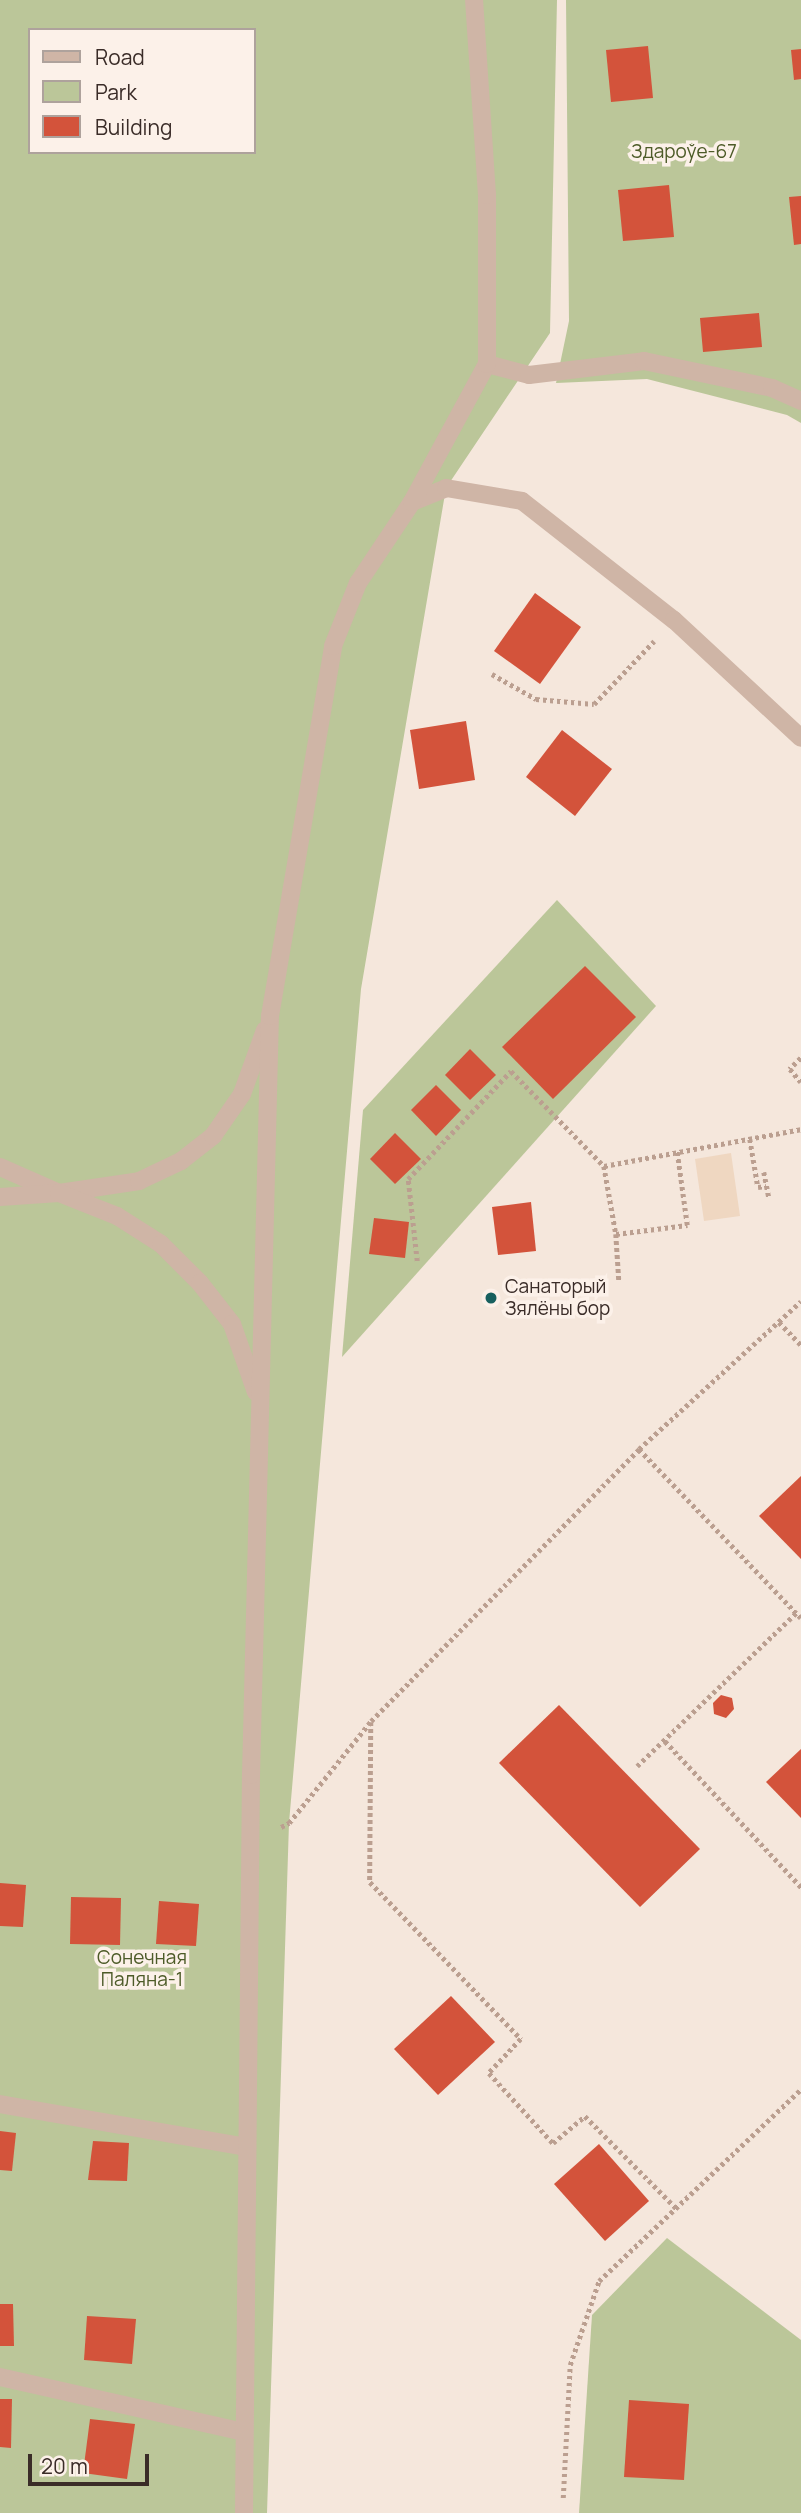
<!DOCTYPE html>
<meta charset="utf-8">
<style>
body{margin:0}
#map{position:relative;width:801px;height:2513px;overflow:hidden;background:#f5e7dc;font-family:Manrope,sans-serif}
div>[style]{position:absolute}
.green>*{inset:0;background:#bbc699}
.plaza>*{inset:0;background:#efd7c1}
.building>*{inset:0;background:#d3533b}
.path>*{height:4.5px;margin-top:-2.25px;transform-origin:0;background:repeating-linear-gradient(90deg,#bb9f90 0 3.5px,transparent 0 7px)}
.minor>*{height:18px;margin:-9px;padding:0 9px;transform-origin:9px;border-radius:9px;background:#cfb5a6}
.dots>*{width:19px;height:19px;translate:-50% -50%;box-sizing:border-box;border:4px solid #fcf1e9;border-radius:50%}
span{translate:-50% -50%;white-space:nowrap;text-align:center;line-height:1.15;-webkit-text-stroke:7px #fcf1e9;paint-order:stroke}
.park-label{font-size:19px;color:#4d5b28}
.poi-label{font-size:19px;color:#3a2c28}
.left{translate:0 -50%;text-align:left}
.legend{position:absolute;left:28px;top:28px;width:228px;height:126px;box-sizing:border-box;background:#fcf1e9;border:2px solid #aea29c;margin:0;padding:9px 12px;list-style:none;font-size:21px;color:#3a2c28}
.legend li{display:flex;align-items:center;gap:14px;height:35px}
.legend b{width:35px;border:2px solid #aea29c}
.scale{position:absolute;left:28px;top:2454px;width:121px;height:32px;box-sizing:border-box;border:4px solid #3a2c28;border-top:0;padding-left:9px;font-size:21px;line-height:24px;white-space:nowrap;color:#3a2c28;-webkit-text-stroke:5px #fcf1e9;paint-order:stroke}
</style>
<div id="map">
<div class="green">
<div style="clip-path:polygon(evenodd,0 0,557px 0,550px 333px,446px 488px,361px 989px,289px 1823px,267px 2513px,0 2513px,0 0,30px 30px,254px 30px,254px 152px,30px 152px,30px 30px)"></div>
<div style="clip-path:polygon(566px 0,801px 0,801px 423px,787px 415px,647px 379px,556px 383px,569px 321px)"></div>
<div style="clip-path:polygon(557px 900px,656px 1006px,342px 1357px,363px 1110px)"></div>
<div style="clip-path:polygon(667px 2238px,801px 2340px,801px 2513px,579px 2513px,592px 2315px)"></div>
</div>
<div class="plaza">
<div style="clip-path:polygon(731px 1153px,740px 1216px,704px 1221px,695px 1159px)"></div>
</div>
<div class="building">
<div style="clip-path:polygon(648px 46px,653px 98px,611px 102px,606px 50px)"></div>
<div style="clip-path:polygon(801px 49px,801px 79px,794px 80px,791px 50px)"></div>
<div style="clip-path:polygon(669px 185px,674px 237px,623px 241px,618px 190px)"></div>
<div style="clip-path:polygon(801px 196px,801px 244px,794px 245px,789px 197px)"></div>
<div style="clip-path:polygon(759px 313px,762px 347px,703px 352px,700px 318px)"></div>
<div style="clip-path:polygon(535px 593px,581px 627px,540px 684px,494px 651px)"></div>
<div style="clip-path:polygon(466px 721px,475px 780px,419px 789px,410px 730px)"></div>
<div style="clip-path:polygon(562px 730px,612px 769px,575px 816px,526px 777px)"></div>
<div style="clip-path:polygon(585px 966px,636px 1017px,553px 1099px,502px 1047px)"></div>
<div style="clip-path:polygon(470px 1049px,496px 1075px,470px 1100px,445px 1075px)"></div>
<div style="clip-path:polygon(436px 1085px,461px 1110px,436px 1136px,411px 1110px)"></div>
<div style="clip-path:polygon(395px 1133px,421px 1159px,395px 1184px,370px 1159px)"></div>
<div style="clip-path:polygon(531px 1202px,536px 1251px,498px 1255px,492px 1207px)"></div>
<div style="clip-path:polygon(374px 1218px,409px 1222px,405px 1258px,369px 1254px)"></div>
<div style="clip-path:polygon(801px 1476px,801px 1559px,759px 1516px)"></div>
<div style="clip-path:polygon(721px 1695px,732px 1698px,734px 1709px,726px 1718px,714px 1714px,713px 1703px)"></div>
<div style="clip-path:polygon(559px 1705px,700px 1849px,640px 1907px,499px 1763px)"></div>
<div style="clip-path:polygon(801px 1749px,801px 1818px,766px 1782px)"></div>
<div style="clip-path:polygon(0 1883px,26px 1885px,23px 1927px,0 1926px)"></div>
<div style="clip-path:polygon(71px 1897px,121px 1898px,120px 1945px,70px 1944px)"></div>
<div style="clip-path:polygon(159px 1901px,199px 1904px,196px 1946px,156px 1944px)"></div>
<div style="clip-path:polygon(451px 1996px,495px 2042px,438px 2095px,394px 2049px)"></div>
<div style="clip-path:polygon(0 2131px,16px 2133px,12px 2171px,0 2170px)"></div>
<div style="clip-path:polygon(93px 2141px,129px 2143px,127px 2181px,88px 2180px)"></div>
<div style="clip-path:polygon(599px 2144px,649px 2201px,605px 2241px,554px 2184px)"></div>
<div style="clip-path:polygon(0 2304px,13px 2304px,14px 2346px,0 2346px)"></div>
<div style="clip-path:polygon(87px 2316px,136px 2319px,132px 2364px,84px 2360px)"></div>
<div style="clip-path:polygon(0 2399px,12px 2399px,11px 2448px,0 2447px)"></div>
<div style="clip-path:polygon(629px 2400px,689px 2404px,684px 2480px,624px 2477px)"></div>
<div style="clip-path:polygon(90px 2419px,135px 2424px,127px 2479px,83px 2473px)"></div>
</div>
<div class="path">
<div style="left:492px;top:674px;width:51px;rotate:29.6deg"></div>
<div style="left:536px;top:699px;width:58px;rotate:4.9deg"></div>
<div style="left:594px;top:704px;width:87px;rotate:-46.4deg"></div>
<div style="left:801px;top:1058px;width:16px;rotate:135deg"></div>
<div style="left:790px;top:1069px;width:17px;rotate:50deg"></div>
<div style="left:750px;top:1139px;width:49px;rotate:80.5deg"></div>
<div style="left:758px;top:1187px;width:8px;rotate:-7deg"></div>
<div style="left:604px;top:1166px;width:200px;rotate:-10.6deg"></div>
<div style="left:764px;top:1172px;width:26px;rotate:79deg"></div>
<div style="left:616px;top:1234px;width:72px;rotate:-7.2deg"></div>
<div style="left:687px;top:1225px;width:74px;rotate:-97.8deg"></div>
<div style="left:417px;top:1261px;width:82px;rotate:-96.3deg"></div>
<div style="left:408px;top:1179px;width:149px;rotate:-46.4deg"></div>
<div style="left:511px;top:1071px;width:133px;rotate:45.6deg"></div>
<div style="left:604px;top:1166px;width:69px;rotate:80deg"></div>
<div style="left:616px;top:1234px;width:47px;rotate:86.3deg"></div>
<div style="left:779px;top:1322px;width:32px;rotate:46deg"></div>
<div style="left:639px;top:1449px;width:234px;rotate:46.2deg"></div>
<div style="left:371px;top:1722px;width:160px;rotate:90.4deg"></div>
<div style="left:370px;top:1882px;width:218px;rotate:46.1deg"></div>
<div style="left:521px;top:2039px;width:47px;rotate:133.3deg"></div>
<div style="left:489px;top:2073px;width:95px;rotate:47.6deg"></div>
<div style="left:553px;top:2143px;width:42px;rotate:-40.2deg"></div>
<div style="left:585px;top:2116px;width:132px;rotate:45.3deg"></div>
<div style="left:665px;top:1741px;width:200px;rotate:47deg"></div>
<div style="left:637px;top:1766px;width:221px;rotate:-43.9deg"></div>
<div style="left:281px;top:1827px;width:9px;rotate:-27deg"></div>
<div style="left:289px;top:1823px;width:131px;rotate:-51.2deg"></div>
<div style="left:371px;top:1721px;width:382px;rotate:-45.4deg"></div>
<div style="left:639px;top:1449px;width:219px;rotate:-42.4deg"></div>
<div style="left:563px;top:2498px;width:133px;rotate:-87deg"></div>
<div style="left:570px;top:2365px;width:89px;rotate:-71deg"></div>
<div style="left:599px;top:2281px;width:279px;rotate:-43.5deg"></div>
</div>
<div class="minor">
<div style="left:487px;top:364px;width:43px;rotate:14.7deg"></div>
<div style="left:529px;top:375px;width:116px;rotate:-6.9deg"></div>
<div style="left:644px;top:361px;width:131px;rotate:11.9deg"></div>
<div style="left:772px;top:388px;width:32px;rotate:24deg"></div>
<div style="left:412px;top:502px;width:37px;rotate:-22deg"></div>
<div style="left:446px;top:488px;width:77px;rotate:9.7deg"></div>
<div style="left:522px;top:501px;width:193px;rotate:38.1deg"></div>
<div style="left:674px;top:620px;width:173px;rotate:42.9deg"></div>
<div style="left:0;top:1167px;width:64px;rotate:23.8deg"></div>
<div style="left:59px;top:1193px;width:81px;rotate:-8.5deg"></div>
<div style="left:139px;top:1181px;width:47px;rotate:-25.5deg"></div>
<div style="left:181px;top:1161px;width:41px;rotate:-38deg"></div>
<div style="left:213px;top:1136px;width:51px;rotate:-55.4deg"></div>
<div style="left:242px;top:1094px;width:68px;rotate:-70.2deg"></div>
<div style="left:0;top:1197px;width:59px;rotate:-3.9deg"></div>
<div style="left:59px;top:1193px;width:62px;rotate:21.6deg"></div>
<div style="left:117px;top:1216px;width:52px;rotate:32.5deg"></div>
<div style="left:161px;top:1244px;width:55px;rotate:45deg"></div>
<div style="left:200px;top:1283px;width:52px;rotate:52deg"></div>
<div style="left:232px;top:1324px;width:72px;rotate:70.6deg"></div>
<div style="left:0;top:2104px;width:251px;rotate:9.9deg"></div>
<div style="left:0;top:2377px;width:250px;rotate:12.7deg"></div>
<div style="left:244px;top:2513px;width:738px;rotate:-89.46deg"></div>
<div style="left:251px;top:1775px;width:759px;rotate:-88.57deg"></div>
<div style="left:270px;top:1016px;width:375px;rotate:-80.3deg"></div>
<div style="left:333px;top:646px;width:68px;rotate:-68.4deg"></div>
<div style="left:358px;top:583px;width:97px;rotate:-56.3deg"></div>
<div style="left:412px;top:502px;width:157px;rotate:-61.5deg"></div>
<div style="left:487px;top:364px;width:169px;rotate:-90deg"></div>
<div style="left:487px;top:195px;width:195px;rotate:-93.8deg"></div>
</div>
<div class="dots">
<div style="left:491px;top:1298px;background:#18605f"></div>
</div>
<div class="park-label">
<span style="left:684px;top:152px">Здароўе-67</span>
<span style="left:142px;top:1969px">Сонечная<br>Паляна-1</span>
</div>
<div class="poi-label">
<span class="left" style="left:505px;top:1298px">Санаторый<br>Зялёны бор</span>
</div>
<ul class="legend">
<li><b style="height:9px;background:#cfb5a6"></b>Road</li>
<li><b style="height:19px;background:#bbc699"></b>Park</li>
<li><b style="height:19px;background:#d3533b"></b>Building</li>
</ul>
<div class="scale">20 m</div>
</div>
